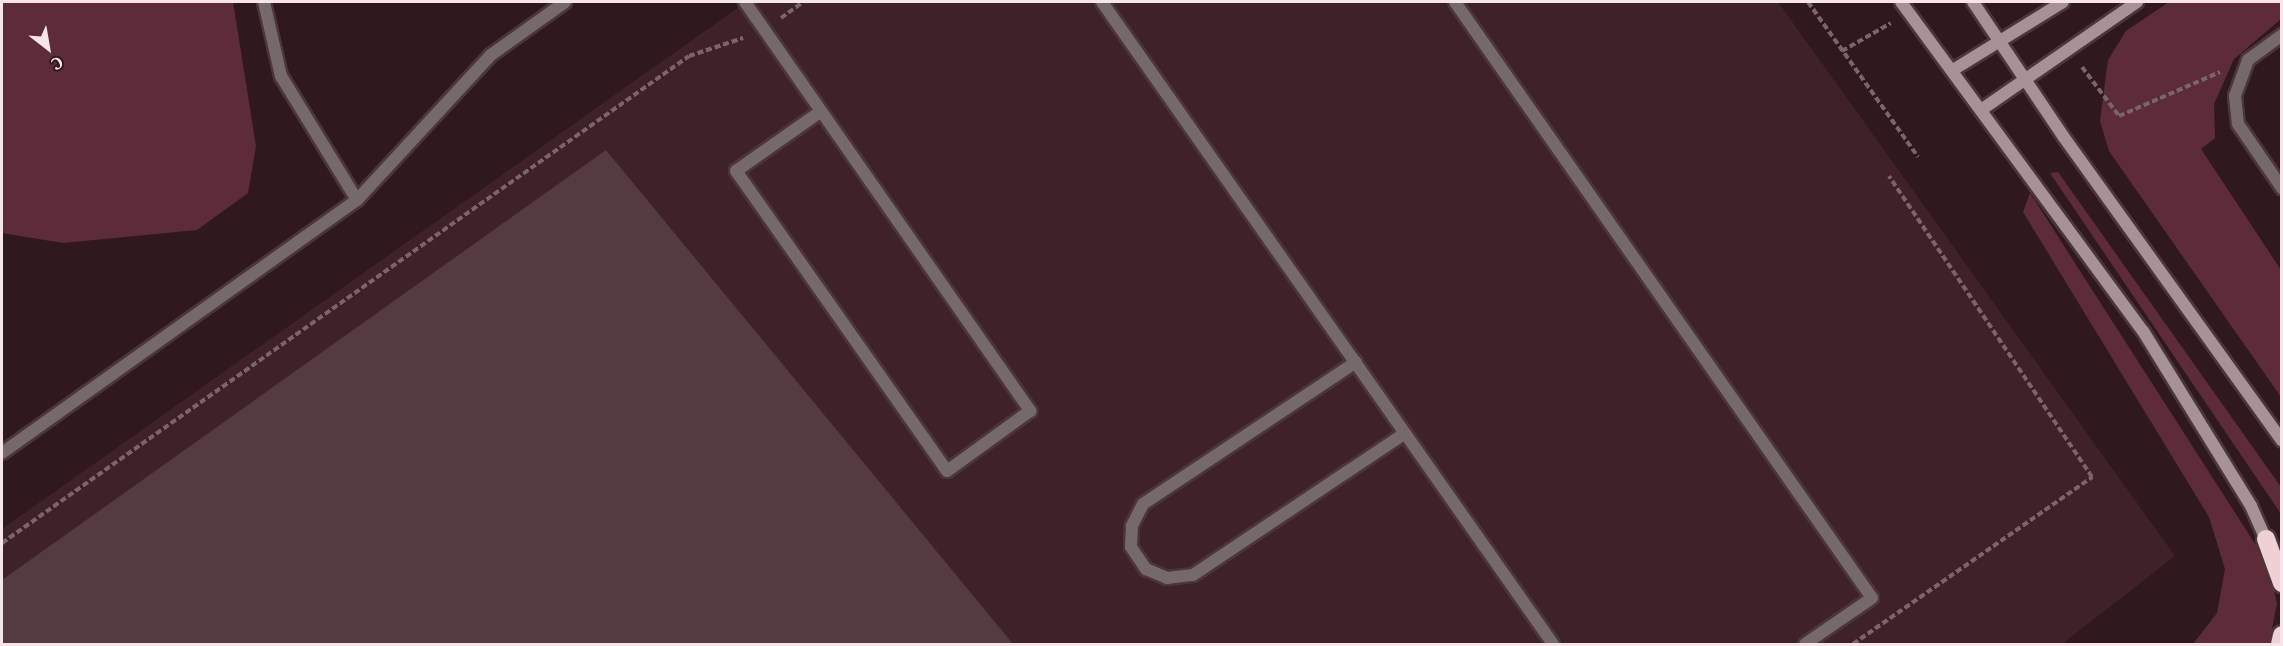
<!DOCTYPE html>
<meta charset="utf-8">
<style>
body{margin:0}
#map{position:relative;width:2283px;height:646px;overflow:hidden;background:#2f191e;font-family:"Noto Serif",serif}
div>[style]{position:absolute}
.built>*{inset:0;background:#3e2228}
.green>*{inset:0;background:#5e2c38}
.building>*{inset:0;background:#543b40}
.path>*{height:4px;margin-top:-2px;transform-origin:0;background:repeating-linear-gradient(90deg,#7a666a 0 6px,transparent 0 9px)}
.roads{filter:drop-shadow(2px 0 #4b363a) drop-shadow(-2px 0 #4b363a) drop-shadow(0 2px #4b363a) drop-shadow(0 -2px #4b363a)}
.lane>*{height:12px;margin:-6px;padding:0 6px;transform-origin:6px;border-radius:6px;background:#76696b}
.secondary>*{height:12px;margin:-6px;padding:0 6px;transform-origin:6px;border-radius:6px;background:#a79396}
.highway>*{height:18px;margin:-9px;padding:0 9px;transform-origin:9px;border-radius:9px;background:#efd0d5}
span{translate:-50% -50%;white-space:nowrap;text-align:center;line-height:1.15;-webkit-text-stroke:4.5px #2f191e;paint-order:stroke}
.frame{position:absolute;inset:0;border:3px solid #f6e6e9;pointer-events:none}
.north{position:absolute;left:18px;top:18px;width:60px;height:60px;-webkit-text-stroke:4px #2f191e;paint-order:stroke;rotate:149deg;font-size:16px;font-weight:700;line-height:24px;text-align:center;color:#f6e6e9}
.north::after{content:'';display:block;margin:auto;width:21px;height:27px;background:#f6e6e9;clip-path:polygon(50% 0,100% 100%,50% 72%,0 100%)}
</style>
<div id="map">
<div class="built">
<div style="clip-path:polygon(746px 2px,1778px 2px,2175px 556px,2062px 644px,2px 644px,2px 529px)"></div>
</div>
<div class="green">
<div style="clip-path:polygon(2px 2px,233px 2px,256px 146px,248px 193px,197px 230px,63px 243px,2px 233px)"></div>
<div style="clip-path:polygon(2169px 2px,2281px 2px,2281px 19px,2234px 59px,2214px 104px,2215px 138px,2201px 149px,2281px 270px,2281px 397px,2109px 151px,2100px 121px,2108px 60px,2126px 31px)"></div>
<div style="clip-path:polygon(2058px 172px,2281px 487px,2281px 514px,2050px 173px)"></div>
<div style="clip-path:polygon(2030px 193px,2266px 561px,2277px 603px,2269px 644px,2193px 644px,2217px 613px,2225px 569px,2209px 517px,2023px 212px)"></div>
</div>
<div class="building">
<div style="clip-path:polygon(606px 150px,1013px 644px,2px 644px,2px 580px)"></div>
</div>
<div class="path">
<div style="left:1808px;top:2px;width:190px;rotate:54.6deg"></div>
<div style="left:781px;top:18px;width:27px;rotate:-36deg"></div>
<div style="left:1842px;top:51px;width:56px;rotate:-29.7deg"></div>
<div style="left:2082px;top:67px;width:61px;rotate:52.9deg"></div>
<div style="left:2119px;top:116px;width:110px;rotate:-23.5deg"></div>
<div style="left:2px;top:543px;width:842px;rotate:-35.33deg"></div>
<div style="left:689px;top:56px;width:57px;rotate:-18.4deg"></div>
<div style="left:1853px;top:644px;width:292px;rotate:-34.9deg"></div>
<div style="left:2092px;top:477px;width:363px;rotate:-124deg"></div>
</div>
<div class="roads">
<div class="lane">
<div style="left:264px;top:2px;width:76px;rotate:77.1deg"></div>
<div style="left:281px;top:76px;width:145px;rotate:58.5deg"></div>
<div style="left:745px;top:2px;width:499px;rotate:55.1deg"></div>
<div style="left:1030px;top:411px;width:102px;rotate:144.1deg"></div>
<div style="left:947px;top:471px;width:367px;rotate:-125.1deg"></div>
<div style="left:736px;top:171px;width:103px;rotate:-35.1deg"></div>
<div style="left:1102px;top:2px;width:785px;rotate:54.91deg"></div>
<div style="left:1455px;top:2px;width:727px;rotate:55.02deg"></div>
<div style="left:1872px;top:598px;width:81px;rotate:145.5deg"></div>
<div style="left:2282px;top:35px;width:42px;rotate:143.7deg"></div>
<div style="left:2248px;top:60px;width:38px;rotate:110deg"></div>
<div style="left:2235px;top:96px;width:28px;rotate:84deg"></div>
<div style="left:2238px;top:124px;width:78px;rotate:55.5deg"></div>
<div style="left:1356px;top:362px;width:256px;rotate:146.3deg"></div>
<div style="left:1143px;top:504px;width:25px;rotate:117deg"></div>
<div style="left:1132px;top:526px;width:21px;rotate:93deg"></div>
<div style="left:1131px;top:547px;width:27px;rotate:56deg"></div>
<div style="left:1146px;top:569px;width:23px;rotate:23deg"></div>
<div style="left:1167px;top:578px;width:26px;rotate:-7deg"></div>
<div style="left:1193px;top:575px;width:255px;rotate:-33.8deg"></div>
<div style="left:2px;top:453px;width:436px;rotate:-35.5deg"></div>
<div style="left:357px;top:200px;width:197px;rotate:-47.3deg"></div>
<div style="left:491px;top:55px;width:91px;rotate:-35.6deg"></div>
</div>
<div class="secondary">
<div style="left:1901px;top:2px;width:408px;rotate:53.7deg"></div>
<div style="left:2143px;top:331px;width:206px;rotate:58.3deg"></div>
<div style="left:2251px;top:506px;width:36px;rotate:66deg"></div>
<div style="left:1973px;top:2px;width:161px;rotate:56.1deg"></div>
<div style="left:2063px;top:136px;width:375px;rotate:54.3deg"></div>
<div style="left:1953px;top:70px;width:129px;rotate:-31.7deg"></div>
<div style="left:1981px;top:110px;width:190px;rotate:-34.7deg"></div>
</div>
<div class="highway">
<div style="left:2266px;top:539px;width:47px;rotate:70deg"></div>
<div style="left:2280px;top:644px;width:9px;rotate:-77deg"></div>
</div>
</div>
<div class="frame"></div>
<div class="north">С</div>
</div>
